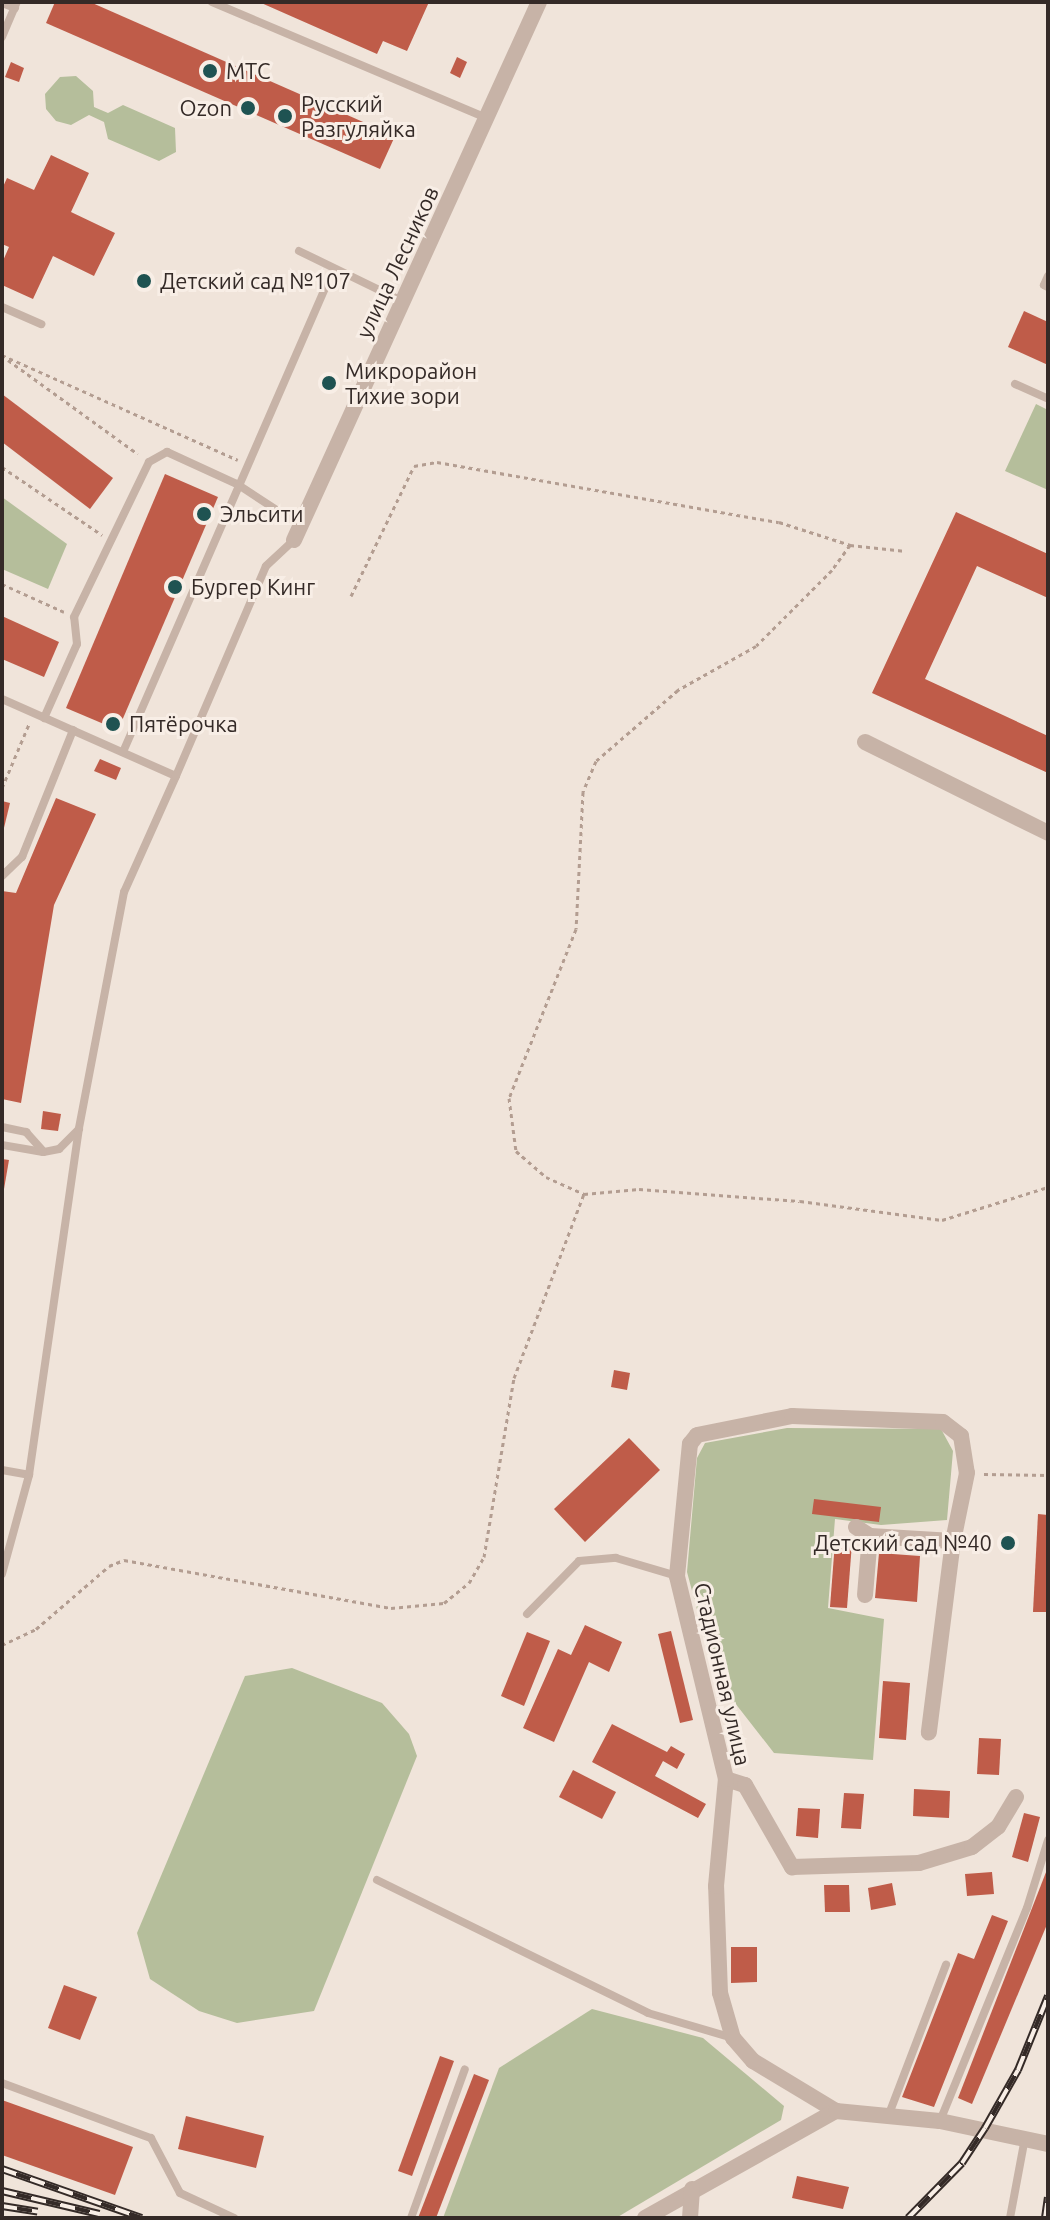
<!DOCTYPE html>
<meta charset="utf-8">
<style>
body{margin:0}
#map{position:relative;width:1050px;height:2220px;overflow:hidden;background:#f0e4da;font-family:Ubuntu,sans-serif}
div>[style]{position:absolute}
.green>*{inset:0;background:#b5be9b}
.building>*{inset:0;background:#bf5c49}
.path>*{height:3px;margin-top:-1.5px;transform-origin:0;background:repeating-linear-gradient(90deg,#b39d91 0 4px,transparent 0 8px)}
.lane>*{height:8px;margin:-4px;padding:0 4px;transform-origin:4px;border-radius:4px;background:#c7b3a7}
.street>*{height:16px;margin:-8px;padding:0 8px;transform-origin:8px;border-radius:8px;background:#c7b3a7}
.rail>*{height:8px;margin-top:-4px;transform-origin:0;background:repeating-linear-gradient(90deg,#f8eee6 0 15px,#342a27 0 30px);box-sizing:border-box;border-block:2px solid #342a27}
.dots>*{width:22px;height:22px;translate:-50% -50%;box-sizing:border-box;border:4px solid #f8eee6;border-radius:50%}
span{translate:-50% -50%;white-space:nowrap;text-align:center;line-height:1.15;-webkit-text-stroke:6px #f8eee6;paint-order:stroke}
.poi-label{font-size:22px;color:#342a27}
.left{translate:0 -50%;text-align:left}
.right{translate:-100% -50%;text-align:right}
.street-label{font-size:22px;color:#342a27}
.frame{position:absolute;inset:0;border:4px solid #342a27;pointer-events:none}
</style>
<div id="map">
<div class="green">
<div style="clip-path:polygon(76px 76px,93px 91px,94px 107px,108px 113px,123px 105px,175px 128px,176px 152px,159px 161px,108px 139px,104px 122px,89px 115px,71px 125px,56px 121px,46px 109px,45px 94px,60px 77px)"></div>
<div style="clip-path:polygon(1036px 404px,1048px 410px,1048px 490px,1005px 471px)"></div>
<div style="clip-path:polygon(2px 497px,67px 544px,48px 589px,2px 569px)"></div>
<div style="clip-path:polygon(787px 1428px,941px 1429px,953px 1451px,947px 1520px,881px 1525px,835px 1519px,828px 1608px,884px 1619px,873px 1760px,774px 1753px,735px 1703px,719px 1692px,687px 1572px,697px 1458px,705px 1443px)"></div>
<div style="clip-path:polygon(292px 1668px,382px 1703px,409px 1734px,417px 1756px,314px 2011px,237px 2023px,199px 2011px,150px 1979px,137px 1933px,245px 1676px)"></div>
<div style="clip-path:polygon(592px 2009px,703px 2038px,784px 2106px,781px 2120px,616px 2218px,443px 2218px,499px 2068px)"></div>
</div>
<div class="building">
<div style="clip-path:polygon(55px 2px,90px 2px,395px 136px,380px 169px,46px 23px)"></div>
<div style="clip-path:polygon(259px 2px,429px 2px,407px 51px,383px 41px,377px 54px)"></div>
<div style="clip-path:polygon(457px 57px,467px 62px,460px 78px,450px 73px)"></div>
<div style="clip-path:polygon(11px 62px,24px 68px,19px 82px,5px 77px)"></div>
<div style="clip-path:polygon(51px 155px,89px 173px,71px 212px,115px 233px,94px 276px,53px 256px,33px 299px,2px 285px,2px 263px,9px 247px,2px 244px,2px 189px,7px 178px,34px 190px)"></div>
<div style="clip-path:polygon(1024px 311px,1048px 322px,1048px 365px,1008px 347px)"></div>
<div style="clip-path:polygon(2px 394px,113px 478px,90px 509px,2px 442px)"></div>
<div style="clip-path:polygon(165px 474px,218px 497px,118px 730px,66px 708px)"></div>
<div style="clip-path:polygon(956px 512px,1048px 554px,1048px 598px,977px 566px,925px 679px,1048px 736px,1048px 773px,872px 693px)"></div>
<div style="clip-path:polygon(2px 616px,59px 642px,44px 677px,2px 659px)"></div>
<div style="clip-path:polygon(100px 759px,121px 768px,116px 780px,94px 771px)"></div>
<div style="clip-path:polygon(56px 798px,96px 814px,54px 905px,21px 1103px,2px 1099px,2px 891px,16px 893px)"></div>
<div style="clip-path:polygon(2px 801px,10px 803px,3px 832px,2px 832px)"></div>
<div style="clip-path:polygon(43px 1111px,61px 1114px,58px 1131px,41px 1129px)"></div>
<div style="clip-path:polygon(2px 1159px,9px 1160px,4px 1189px,2px 1188px)"></div>
<div style="clip-path:polygon(614px 1370px,630px 1373px,627px 1390px,611px 1387px)"></div>
<div style="clip-path:polygon(629px 1438px,660px 1470px,585px 1542px,554px 1509px)"></div>
<div style="clip-path:polygon(814px 1499px,881px 1507px,879px 1522px,812px 1514px)"></div>
<div style="clip-path:polygon(1038px 1514px,1048px 1515px,1048px 1612px,1033px 1612px)"></div>
<div style="clip-path:polygon(835px 1542px,852px 1543px,847px 1608px,830px 1607px)"></div>
<div style="clip-path:polygon(879px 1553px,920px 1556px,917px 1602px,875px 1598px)"></div>
<div style="clip-path:polygon(585px 1625px,622px 1642px,609px 1672px,589px 1662px,554px 1742px,523px 1728px,558px 1649px,571px 1655px)"></div>
<div style="clip-path:polygon(671px 1631px,693px 1720px,680px 1723px,658px 1634px)"></div>
<div style="clip-path:polygon(527px 1632px,550px 1641px,524px 1706px,501px 1696px)"></div>
<div style="clip-path:polygon(883px 1681px,910px 1683px,906px 1740px,879px 1738px)"></div>
<div style="clip-path:polygon(612px 1724px,667px 1752px,671px 1746px,685px 1754px,677px 1769px,663px 1761px,655px 1776px,706px 1804px,698px 1818px,592px 1762px)"></div>
<div style="clip-path:polygon(979px 1738px,1001px 1739px,999px 1775px,977px 1774px)"></div>
<div style="clip-path:polygon(573px 1770px,616px 1792px,602px 1819px,559px 1797px)"></div>
<div style="clip-path:polygon(914px 1789px,950px 1791px,949px 1818px,913px 1816px)"></div>
<div style="clip-path:polygon(844px 1793px,864px 1794px,861px 1829px,841px 1828px)"></div>
<div style="clip-path:polygon(798px 1808px,820px 1809px,818px 1838px,796px 1836px)"></div>
<div style="clip-path:polygon(1024px 1813px,1040px 1817px,1028px 1862px,1012px 1857px)"></div>
<div style="clip-path:polygon(1048px 1867px,1048px 1922px,972px 2104px,958px 2098px)"></div>
<div style="clip-path:polygon(992px 1872px,994px 1894px,967px 1896px,965px 1874px)"></div>
<div style="clip-path:polygon(892px 1883px,896px 1905px,871px 1910px,868px 1888px)"></div>
<div style="clip-path:polygon(824px 1885px,849px 1885px,850px 1912px,825px 1912px)"></div>
<div style="clip-path:polygon(992px 1915px,1008px 1921px,934px 2107px,902px 2097px,958px 1953px,974px 1959px)"></div>
<div style="clip-path:polygon(731px 1947px,757px 1947px,757px 1982px,731px 1983px)"></div>
<div style="clip-path:polygon(64px 1985px,97px 1997px,80px 2040px,48px 2028px)"></div>
<div style="clip-path:polygon(440px 2056px,454px 2061px,412px 2176px,398px 2171px)"></div>
<div style="clip-path:polygon(474px 2074px,489px 2080px,436px 2218px,418px 2218px)"></div>
<div style="clip-path:polygon(2px 2100px,133px 2147px,115px 2195px,2px 2155px)"></div>
<div style="clip-path:polygon(186px 2116px,264px 2136px,256px 2168px,178px 2149px)"></div>
<div style="clip-path:polygon(797px 2176px,849px 2187px,843px 2209px,792px 2198px)"></div>
</div>
<div class="path">
<div style="left:2px;top:355px;width:258px;rotate:24deg"></div>
<div style="left:8px;top:360px;width:160px;rotate:35.9deg"></div>
<div style="left:2px;top:467px;width:121px;rotate:34.2deg"></div>
<div style="left:850px;top:545px;width:31px;rotate:126deg"></div>
<div style="left:832px;top:570px;width:107px;rotate:135deg"></div>
<div style="left:756px;top:646px;width:90px;rotate:150.6deg"></div>
<div style="left:678px;top:690px;width:108px;rotate:139.1deg"></div>
<div style="left:596px;top:761px;width:34px;rotate:113deg"></div>
<div style="left:583px;top:792px;width:137px;rotate:92.9deg"></div>
<div style="left:576px;top:929px;width:182px;rotate:111.6deg"></div>
<div style="left:509px;top:1098px;width:53px;rotate:82.5deg"></div>
<div style="left:516px;top:1151px;width:40px;rotate:41deg"></div>
<div style="left:546px;top:1177px;width:42px;rotate:24.1deg"></div>
<div style="left:584px;top:1194px;width:55px;rotate:-5.2deg"></div>
<div style="left:639px;top:1189px;width:161px;rotate:4.3deg"></div>
<div style="left:800px;top:1201px;width:143px;rotate:7.6deg"></div>
<div style="left:942px;top:1220px;width:111px;rotate:-17.3deg"></div>
<div style="left:2px;top:584px;width:68px;rotate:24.3deg"></div>
<div style="left:351px;top:596px;width:144px;rotate:-64.1deg"></div>
<div style="left:414px;top:466px;width:23px;rotate:-10deg"></div>
<div style="left:437px;top:462px;width:347px;rotate:10deg"></div>
<div style="left:779px;top:522px;width:75px;rotate:17.9deg"></div>
<div style="left:850px;top:545px;width:56px;rotate:6.1deg"></div>
<div style="left:2px;top:788px;width:69px;rotate:-67.1deg"></div>
<div style="left:984px;top:1474px;width:64px;rotate:0.9deg"></div>
<div style="left:2px;top:1645px;width:38px;rotate:-25deg"></div>
<div style="left:36px;top:1629px;width:96px;rotate:-40.8deg"></div>
<div style="left:109px;top:1566px;width:16px;rotate:-22deg"></div>
<div style="left:124px;top:1560px;width:271px;rotate:10.2deg"></div>
<div style="left:391px;top:1608px;width:53px;rotate:-5.4deg"></div>
<div style="left:444px;top:1603px;width:32px;rotate:-39deg"></div>
<div style="left:469px;top:1583px;width:30px;rotate:-60deg"></div>
<div style="left:484px;top:1557px;width:181px;rotate:-80.5deg"></div>
<div style="left:514px;top:1378px;width:197px;rotate:-69.2deg"></div>
</div>
<div class="lane">
<div style="left:212px;top:2px;width:298px;rotate:22.9deg"></div>
<div style="left:2px;top:3px;width:14px;rotate:21deg"></div>
<div style="left:2px;top:37px;width:38px;rotate:-67deg"></div>
<div style="left:299px;top:251px;width:114px;rotate:25.9deg"></div>
<div style="left:1048px;top:276px;width:10px;rotate:114deg"></div>
<div style="left:1044px;top:285px;width:4px;rotate:27deg"></div>
<div style="left:2px;top:307px;width:43px;rotate:23.6deg"></div>
<div style="left:1015px;top:384px;width:36px;rotate:24deg"></div>
<div style="left:2px;top:699px;width:190px;rotate:23.9deg"></div>
<div style="left:176px;top:776px;width:127px;rotate:114.1deg"></div>
<div style="left:124px;top:892px;width:241px;rotate:100.8deg"></div>
<div style="left:79px;top:1129px;width:28px;rotate:135deg"></div>
<div style="left:59px;top:1149px;width:16px;rotate:169deg"></div>
<div style="left:43px;top:1152px;width:42px;rotate:-170.3deg"></div>
<div style="left:44px;top:718px;width:81px;rotate:-66deg"></div>
<div style="left:77px;top:644px;width:27px;rotate:-96deg"></div>
<div style="left:74px;top:617px;width:172px;rotate:-64.2deg"></div>
<div style="left:149px;top:462px;width:21px;rotate:-29deg"></div>
<div style="left:167px;top:452px;width:77px;rotate:24.6deg"></div>
<div style="left:237px;top:484px;width:77px;rotate:33.3deg"></div>
<div style="left:123px;top:752px;width:508px;rotate:-66.46deg"></div>
<div style="left:176px;top:776px;width:228px;rotate:-66.8deg"></div>
<div style="left:266px;top:566px;width:38px;rotate:-43deg"></div>
<div style="left:2px;top:876px;width:28px;rotate:-44deg"></div>
<div style="left:22px;top:857px;width:137px;rotate:-68.1deg"></div>
<div style="left:2px;top:1127px;width:25px;rotate:12deg"></div>
<div style="left:26px;top:1132px;width:25px;rotate:48deg"></div>
<div style="left:2px;top:1470px;width:27px;rotate:10deg"></div>
<div style="left:2px;top:1574px;width:103px;rotate:-74.7deg"></div>
<div style="left:29px;top:1475px;width:349px;rotate:-81.8deg"></div>
<div style="left:527px;top:1614px;width:74px;rotate:-45.5deg"></div>
<div style="left:579px;top:1561px;width:37px;rotate:-5deg"></div>
<div style="left:616px;top:1558px;width:64px;rotate:16.4deg"></div>
<div style="left:377px;top:1880px;width:302px;rotate:26.1deg"></div>
<div style="left:648px;top:2013px;width:89px;rotate:16.4deg"></div>
<div style="left:2px;top:2083px;width:159px;rotate:20.3deg"></div>
<div style="left:151px;top:2138px;width:62px;rotate:62.2deg"></div>
<div style="left:180px;top:2193px;width:60px;rotate:24.8deg"></div>
<div style="left:889px;top:2114px;width:160px;rotate:-69.1deg"></div>
<div style="left:940px;top:2121px;width:230px;rotate:-67.8deg"></div>
<div style="left:1027px;top:1908px;width:71px;rotate:-72.8deg"></div>
<div style="left:411px;top:2218px;width:158px;rotate:-70.1deg"></div>
<div style="left:1010px;top:2218px;width:81px;rotate:-79.4deg"></div>
</div>
<div class="street">
<div style="left:294px;top:540px;width:591px;rotate:-65.52deg"></div>
<div style="left:865px;top:742px;width:204px;rotate:26.4deg"></div>
<div style="left:856px;top:1527px;width:17px;rotate:33deg"></div>
<div style="left:870px;top:1536px;width:83px;rotate:3.4deg"></div>
<div style="left:865px;top:1595px;width:59px;rotate:-85.2deg"></div>
<div style="left:726px;top:1779px;width:20px;rotate:18deg"></div>
<div style="left:745px;top:1785px;width:95px;rotate:60.2deg"></div>
<div style="left:792px;top:1867px;width:127px;rotate:-1.8deg"></div>
<div style="left:919px;top:1863px;width:55px;rotate:-16.8deg"></div>
<div style="left:972px;top:1847px;width:33px;rotate:-38deg"></div>
<div style="left:998px;top:1827px;width:35px;rotate:-59deg"></div>
<div style="left:836px;top:2111px;width:97px;rotate:-148.9deg"></div>
<div style="left:753px;top:2061px;width:30px;rotate:-131deg"></div>
<div style="left:733px;top:2038px;width:47px;rotate:-106.1deg"></div>
<div style="left:720px;top:1993px;width:107px;rotate:-92.1deg"></div>
<div style="left:716px;top:1886px;width:107px;rotate:-84.7deg"></div>
<div style="left:726px;top:1779px;width:209px;rotate:-103.6deg"></div>
<div style="left:677px;top:1576px;width:133px;rotate:-84.4deg"></div>
<div style="left:690px;top:1444px;width:11px;rotate:-52deg"></div>
<div style="left:697px;top:1435px;width:97px;rotate:-11.3deg"></div>
<div style="left:792px;top:1416px;width:151px;rotate:2.3deg"></div>
<div style="left:943px;top:1422px;width:23px;rotate:38deg"></div>
<div style="left:961px;top:1436px;width:37px;rotate:81deg"></div>
<div style="left:967px;top:1473px;width:69px;rotate:101.6deg"></div>
<div style="left:953px;top:1541px;width:193px;rotate:97.2deg"></div>
<div style="left:645px;top:2218px;width:219px;rotate:-29.3deg"></div>
<div style="left:836px;top:2111px;width:104px;rotate:5.5deg"></div>
<div style="left:940px;top:2121px;width:110px;rotate:12deg"></div>
<div style="left:690px;top:2218px;width:29px;rotate:-86deg"></div>
</div>
<div class="rail">
<div style="left:2px;top:2169px;width:148px;rotate:19.3deg"></div>
<div style="left:2px;top:2191px;width:100px;rotate:13.3deg"></div>
<div style="left:2px;top:2206px;width:36px;rotate:9deg"></div>
<div style="left:908px;top:2218px;width:77px;rotate:-45.5deg"></div>
<div style="left:962px;top:2163px;width:42px;rotate:-56.7deg"></div>
<div style="left:985px;top:2128px;width:67px;rotate:-60.4deg"></div>
<div style="left:1018px;top:2070px;width:80px;rotate:-67.9deg"></div>
<div style="left:1045px;top:2218px;width:21px;rotate:-82deg"></div>
</div>
<div class="dots">
<div style="left:210px;top:71px;background:#1f5352"></div>
<div style="left:248px;top:108px;background:#1f5352"></div>
<div style="left:285px;top:116px;background:#1f5352"></div>
<div style="left:144px;top:281px;background:#1f5352"></div>
<div style="left:329px;top:383px;background:#1f5352"></div>
<div style="left:204px;top:514px;background:#1f5352"></div>
<div style="left:175px;top:587px;background:#1f5352"></div>
<div style="left:113px;top:724px;background:#1f5352"></div>
<div style="left:1008px;top:1543px;background:#1f5352"></div>
</div>
<div class="poi-label">
<span class="left" style="left:226px;top:71px">МТС</span>
<span class="left" style="left:301px;top:116px">Русский<br>Разгуляйка</span>
<span class="right" style="left:232px;top:108px">Ozon</span>
<span class="left" style="left:160px;top:281px">Детский сад №107</span>
<span class="left" style="left:345px;top:383px">Микрорайон<br>Тихие зори</span>
<span class="left" style="left:220px;top:514px">Эльсити</span>
<span class="left" style="left:191px;top:587px">Бургер Кинг</span>
<span class="left" style="left:129px;top:724px">Пятёрочка</span>
<span class="right" style="left:992px;top:1543px">Детский сад №40</span>
</div>
<div class="street-label">
<span style="left:397px;top:262px;rotate:-65deg">улица Лесников</span>
<span style="left:723px;top:1674px;rotate:77deg">Стадионная улица</span>
</div>
<div class="frame"></div>
</div>
